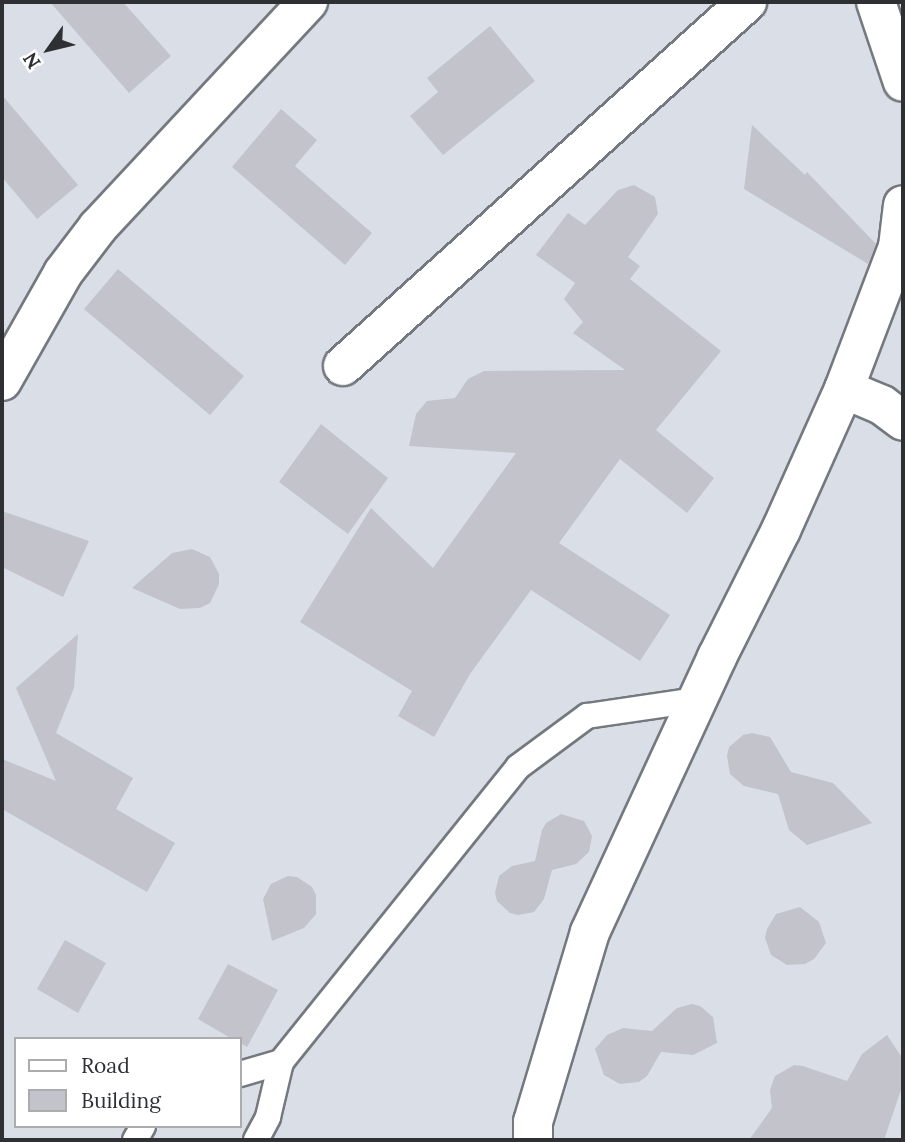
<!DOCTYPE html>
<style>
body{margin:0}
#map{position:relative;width:905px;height:1142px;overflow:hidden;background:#dadfe7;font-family:Lora,serif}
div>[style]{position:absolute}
.building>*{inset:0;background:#c2c3cb}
.roads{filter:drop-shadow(2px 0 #74797f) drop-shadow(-2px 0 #74797f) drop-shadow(0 2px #74797f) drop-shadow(0 -2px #74797f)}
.service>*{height:24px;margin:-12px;padding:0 12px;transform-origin:12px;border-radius:12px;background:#fff}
.minor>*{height:38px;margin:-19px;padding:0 19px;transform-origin:19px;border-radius:19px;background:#fff}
.tertiary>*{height:38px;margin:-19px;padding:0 19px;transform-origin:19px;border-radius:19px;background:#fff}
span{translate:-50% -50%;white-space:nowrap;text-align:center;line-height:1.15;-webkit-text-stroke:5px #fff;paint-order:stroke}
.frame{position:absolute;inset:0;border:4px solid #2e3033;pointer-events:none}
.legend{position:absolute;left:14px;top:1037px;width:228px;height:91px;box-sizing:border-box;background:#fff;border:2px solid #abacad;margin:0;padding:9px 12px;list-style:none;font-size:21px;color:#2e3033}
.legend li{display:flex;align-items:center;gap:14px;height:35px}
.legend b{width:35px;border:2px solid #abacad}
.north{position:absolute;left:14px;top:14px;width:70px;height:70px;-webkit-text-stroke:5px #fff;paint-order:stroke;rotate:236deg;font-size:19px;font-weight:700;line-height:28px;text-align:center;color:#2e3033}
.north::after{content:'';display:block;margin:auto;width:24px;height:32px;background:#2e3033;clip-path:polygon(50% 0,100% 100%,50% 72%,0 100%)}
</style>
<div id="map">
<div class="building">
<div style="clip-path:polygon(50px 2px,123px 2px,171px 56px,129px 93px)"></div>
<div style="clip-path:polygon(490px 26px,535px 81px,443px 155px,410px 116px,438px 92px,427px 78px)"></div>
<div style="clip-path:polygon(2px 95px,78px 185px,37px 219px,2px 177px)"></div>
<div style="clip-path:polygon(281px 109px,317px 140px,295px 166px,372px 233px,345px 265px,232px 167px)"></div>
<div style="clip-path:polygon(752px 125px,805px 175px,807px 172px,876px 244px,868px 264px,744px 189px)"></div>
<div style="clip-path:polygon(634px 185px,655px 197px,658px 214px,628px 257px,640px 266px,630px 279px,721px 351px,656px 430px,714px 478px,687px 513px,620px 459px,559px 543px,670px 615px,640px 661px,531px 590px,470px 674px,434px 737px,398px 716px,412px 691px,300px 622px,371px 508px,433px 568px,516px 453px,409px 446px,416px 414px,427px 401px,455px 398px,468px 379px,484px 371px,625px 370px,573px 333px,583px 322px,564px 299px,575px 283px,536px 255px,568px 213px,585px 225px,618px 190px)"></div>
<div style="clip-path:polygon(118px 269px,244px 376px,210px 415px,84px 309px)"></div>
<div style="clip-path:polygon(321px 424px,388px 478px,348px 534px,279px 482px)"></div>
<div style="clip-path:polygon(2px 511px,89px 541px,63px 597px,2px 567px)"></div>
<div style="clip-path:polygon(192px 549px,210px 557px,219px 574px,219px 584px,210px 603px,200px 608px,180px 609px,132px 588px,172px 553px)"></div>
<div style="clip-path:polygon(78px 634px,74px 688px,56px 733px,133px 778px,116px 809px,175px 843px,147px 892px,2px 809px,2px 759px,56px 781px,16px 688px)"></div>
<div style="clip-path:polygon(752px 733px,770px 737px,791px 772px,833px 783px,872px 823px,807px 845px,789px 830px,778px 794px,744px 786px,730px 774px,727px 756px,729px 747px,743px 735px)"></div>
<div style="clip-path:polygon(561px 814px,584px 821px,592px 836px,589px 852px,576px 864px,552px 870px,544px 899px,534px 912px,518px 915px,510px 913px,497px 901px,495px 893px,499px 876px,512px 866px,535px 861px,542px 830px,546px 823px)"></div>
<div style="clip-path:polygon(288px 876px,297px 877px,312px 887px,316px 895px,316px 914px,304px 928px,272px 941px,263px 899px,271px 884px)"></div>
<div style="clip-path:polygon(800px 907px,819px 922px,826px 943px,814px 959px,805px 964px,787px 965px,771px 955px,765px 938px,767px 929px,776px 914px)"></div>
<div style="clip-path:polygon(65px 940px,106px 963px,78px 1013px,37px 989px)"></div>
<div style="clip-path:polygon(228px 964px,278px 990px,247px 1047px,240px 1043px,240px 1039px,232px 1039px,198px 1019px)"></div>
<div style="clip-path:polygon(692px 1004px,700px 1006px,713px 1017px,717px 1043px,693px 1055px,661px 1052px,647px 1076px,639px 1082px,620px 1084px,604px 1075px,595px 1049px,607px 1035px,623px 1028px,652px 1031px,677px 1008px)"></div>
<div style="clip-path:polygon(887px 1035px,903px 1059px,903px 1084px,884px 1140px,749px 1140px,772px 1108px,770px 1090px,775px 1076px,794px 1065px,803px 1066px,847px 1081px,862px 1054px)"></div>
</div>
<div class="roads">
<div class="service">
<div style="left:240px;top:1074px;width:43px;rotate:-16.3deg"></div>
<div style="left:281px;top:1062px;width:378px;rotate:-51.2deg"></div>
<div style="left:518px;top:767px;width:86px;rotate:-36.5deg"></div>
<div style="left:587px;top:716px;width:111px;rotate:-8.3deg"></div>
<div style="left:135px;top:1140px;width:16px;rotate:-60deg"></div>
<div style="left:256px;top:1140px;width:26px;rotate:-62deg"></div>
<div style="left:268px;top:1117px;width:57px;rotate:-76.7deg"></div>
</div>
<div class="minor">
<div style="left:876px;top:2px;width:84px;rotate:71.4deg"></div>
<div style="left:343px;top:366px;width:544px;rotate:-42.02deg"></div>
<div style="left:844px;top:389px;width:41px;rotate:22.8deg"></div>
<div style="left:882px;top:405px;width:26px;rotate:37deg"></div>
<div style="left:533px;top:1140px;width:18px;rotate:-90deg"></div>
<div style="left:533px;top:1122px;width:198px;rotate:-73.3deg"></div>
<div style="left:590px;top:932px;width:303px;rotate:-65.2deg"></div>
<div style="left:717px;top:657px;width:142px;rotate:-63.3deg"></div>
<div style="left:781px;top:530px;width:154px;rotate:-65.9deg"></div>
<div style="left:844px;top:389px;width:152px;rotate:-69.2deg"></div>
<div style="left:898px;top:247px;width:42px;rotate:-83.2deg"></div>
</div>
<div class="tertiary">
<div style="left:2px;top:381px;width:124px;rotate:-60.5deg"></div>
<div style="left:63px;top:273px;width:58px;rotate:-52.7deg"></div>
<div style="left:98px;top:227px;width:308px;rotate:-47deg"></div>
</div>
</div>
<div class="frame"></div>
<ul class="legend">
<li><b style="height:9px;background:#fff"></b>Road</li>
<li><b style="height:19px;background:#c2c3cb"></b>Building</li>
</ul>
<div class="north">N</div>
</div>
